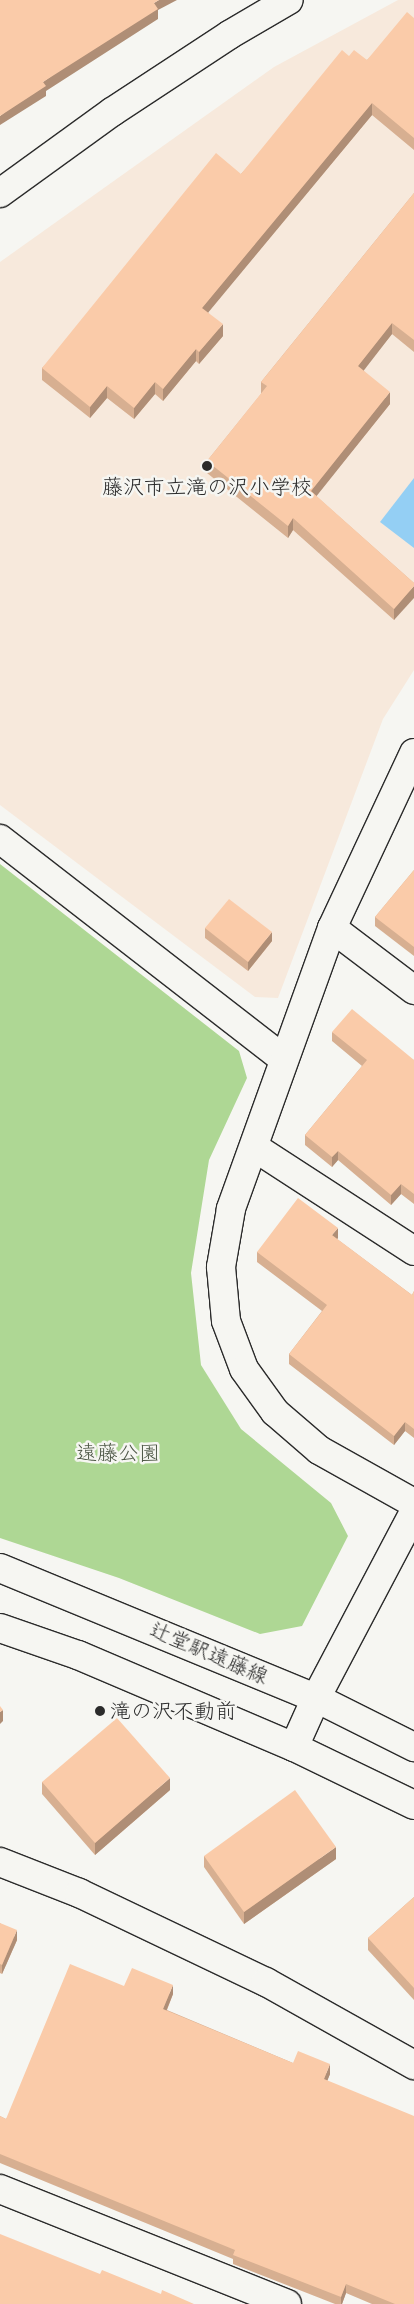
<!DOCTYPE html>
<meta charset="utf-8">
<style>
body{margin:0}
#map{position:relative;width:414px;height:2304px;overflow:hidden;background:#f6f6f2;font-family:Caveat,"Klee One",sans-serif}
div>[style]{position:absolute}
.built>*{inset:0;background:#f7e9dc}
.green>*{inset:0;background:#aed794}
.water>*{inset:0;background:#94cff4}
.roads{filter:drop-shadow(1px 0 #2b2b2b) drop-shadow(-1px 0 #2b2b2b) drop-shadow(0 1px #2b2b2b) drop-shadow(0 -1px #2b2b2b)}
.minor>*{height:28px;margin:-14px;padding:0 14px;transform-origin:14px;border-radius:14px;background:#f6f6f2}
.tertiary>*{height:28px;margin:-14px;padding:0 14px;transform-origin:14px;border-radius:14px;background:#f6f6f2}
.wall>*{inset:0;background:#d7af91}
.shaded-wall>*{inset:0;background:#af8e76}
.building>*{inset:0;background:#facba9}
.dots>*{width:14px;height:14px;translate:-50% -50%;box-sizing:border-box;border:2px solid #f6f6f2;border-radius:50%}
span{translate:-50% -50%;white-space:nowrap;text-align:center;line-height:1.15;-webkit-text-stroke:5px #f6f6f2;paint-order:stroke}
.poi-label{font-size:21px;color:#2b2b2b}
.left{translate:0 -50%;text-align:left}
.park-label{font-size:21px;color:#4c5645}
.street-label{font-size:21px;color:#2b2b2b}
</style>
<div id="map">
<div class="built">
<div style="clip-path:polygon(398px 0,414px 0,414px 670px,383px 719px,278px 998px,255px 997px,0 805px,0 262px,274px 67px)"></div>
</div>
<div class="green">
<div style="clip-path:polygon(0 864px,239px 1051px,247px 1078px,209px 1160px,191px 1273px,201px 1365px,241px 1429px,331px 1503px,348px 1536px,302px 1626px,260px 1634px,119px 1578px,0 1538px)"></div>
</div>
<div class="water">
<div style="clip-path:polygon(414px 478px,414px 548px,380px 522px)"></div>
</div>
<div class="roads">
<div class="minor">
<div style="left:0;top:839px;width:359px;rotate:37.8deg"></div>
<div style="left:332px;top:928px;width:103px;rotate:37.1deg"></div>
<div style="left:254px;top:1147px;width:191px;rotate:33deg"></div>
<div style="left:294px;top:1747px;width:54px;rotate:-65.8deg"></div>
<div style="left:316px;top:1698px;width:210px;rotate:-62.2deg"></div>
<div style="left:0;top:2189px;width:309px;rotate:21.8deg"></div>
</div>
<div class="tertiary">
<div style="left:0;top:193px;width:138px;rotate:-35.9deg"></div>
<div style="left:112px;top:112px;width:140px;rotate:-33.3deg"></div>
<div style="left:229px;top:35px;width:69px;rotate:-30.3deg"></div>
<div style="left:414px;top:753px;width:193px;rotate:115.1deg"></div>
<div style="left:332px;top:928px;width:299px;rotate:109.8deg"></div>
<div style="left:231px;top:1209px;width:59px;rotate:99.8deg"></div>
<div style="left:221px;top:1267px;width:54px;rotate:84.7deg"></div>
<div style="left:226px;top:1321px;width:51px;rotate:69.4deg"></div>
<div style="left:244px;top:1369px;width:53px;rotate:54.2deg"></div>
<div style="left:275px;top:1412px;width:58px;rotate:40.8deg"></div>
<div style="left:319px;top:1450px;width:109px;rotate:29.2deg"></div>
<div style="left:0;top:1568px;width:342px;rotate:22.4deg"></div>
<div style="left:316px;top:1698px;width:110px;rotate:26.6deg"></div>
<div style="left:0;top:1628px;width:83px;rotate:19.1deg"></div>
<div style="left:78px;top:1655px;width:235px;rotate:23.1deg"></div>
<div style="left:294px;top:1747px;width:133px;rotate:25.8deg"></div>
<div style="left:0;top:1862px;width:85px;rotate:21.4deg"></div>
<div style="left:79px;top:1893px;width:207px;rotate:25.5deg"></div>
<div style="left:266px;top:1982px;width:170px;rotate:29.3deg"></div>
</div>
</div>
<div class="wall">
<div style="clip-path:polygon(414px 18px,414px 150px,372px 115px,208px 312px,223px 336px,199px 364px,196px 361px,163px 401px,155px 394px,134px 419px,107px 398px,90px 418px,42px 380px,42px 368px,241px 174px,349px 56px,367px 60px)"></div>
<div style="clip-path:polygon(414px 193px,414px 352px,392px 334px,363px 370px,390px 404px,316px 496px,414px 583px,394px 620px,293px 530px,288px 538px,207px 473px,207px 461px,261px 394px,261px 382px)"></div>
<div style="clip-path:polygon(414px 870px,414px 956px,375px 926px,375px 917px)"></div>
<div style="clip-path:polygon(205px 928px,272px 941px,248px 971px,205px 938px)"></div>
<div style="clip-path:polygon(332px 1032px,414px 1060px,414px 1204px,401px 1194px,391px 1205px,338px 1160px,332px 1167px,305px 1145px,305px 1135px,362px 1066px,332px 1041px)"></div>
<div style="clip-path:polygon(338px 1238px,337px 1239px,412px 1295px,414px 1291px,414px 1438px,405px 1431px,394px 1445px,289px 1364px,289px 1354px,322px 1311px,257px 1262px,257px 1252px)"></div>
<div style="clip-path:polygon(42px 1782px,170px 1790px,95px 1855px,42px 1794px)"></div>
<div style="clip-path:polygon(204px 1856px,336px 1859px,244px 1924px,204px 1867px)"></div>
<div style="clip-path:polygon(414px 1897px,414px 2000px,368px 1950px,368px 1938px)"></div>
<div style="clip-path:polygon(0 1923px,17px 1940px,2px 1974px,0 1973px)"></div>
<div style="clip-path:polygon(124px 1986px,173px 1994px,167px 2010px,293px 2063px,330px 2074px,327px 2081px,414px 2304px,372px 2304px,346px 2293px,342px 2304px,335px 2304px,233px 2264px,233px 2259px,0 2163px,0 2116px,6px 2119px)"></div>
</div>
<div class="shaded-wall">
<div style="clip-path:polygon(159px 0,177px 0,158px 10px,158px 19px,46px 91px,46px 96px,0 125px,0 116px,43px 82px,154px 3px)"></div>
<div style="clip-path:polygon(372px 103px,372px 115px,202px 320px,202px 308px)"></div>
<div style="clip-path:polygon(392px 323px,392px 334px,358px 378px,358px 366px)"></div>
<div style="clip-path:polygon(223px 324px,223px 336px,199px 364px,199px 352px)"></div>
<div style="clip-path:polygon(196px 349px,196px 361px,163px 401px,163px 389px)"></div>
<div style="clip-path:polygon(155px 382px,155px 394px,134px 419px,134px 408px)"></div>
<div style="clip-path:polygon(107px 386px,107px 398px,90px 418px,90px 407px)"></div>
<div style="clip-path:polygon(390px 392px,390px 404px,311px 503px,311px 491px)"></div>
<div style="clip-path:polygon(293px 518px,293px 530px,288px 538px,288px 526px)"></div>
<div style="clip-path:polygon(414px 586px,414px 598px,394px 620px,394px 609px)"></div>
<div style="clip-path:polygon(272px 932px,272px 941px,248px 971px,248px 962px)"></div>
<div style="clip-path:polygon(338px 1151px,338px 1160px,332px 1167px,332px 1157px)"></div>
<div style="clip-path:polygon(401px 1184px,401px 1194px,391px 1205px,391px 1195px)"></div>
<div style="clip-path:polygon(338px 1228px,338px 1238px,332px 1245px,332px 1235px)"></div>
<div style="clip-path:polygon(405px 1422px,405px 1431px,394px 1445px,394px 1436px)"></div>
<div style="clip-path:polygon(3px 1710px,3px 1721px,0 1724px,0 1712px)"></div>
<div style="clip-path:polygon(170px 1778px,170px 1790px,95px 1855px,95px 1843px)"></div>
<div style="clip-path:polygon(336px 1847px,336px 1859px,244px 1924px,244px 1912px)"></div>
<div style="clip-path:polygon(17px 1930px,17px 1940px,2px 1974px,2px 1965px)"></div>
<div style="clip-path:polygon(173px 1985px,173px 1994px,163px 2019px,163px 2009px)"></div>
<div style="clip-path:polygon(330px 2064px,330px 2074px,324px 2089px,324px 2079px)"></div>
<div style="clip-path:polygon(346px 2284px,346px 2293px,342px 2304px,341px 2304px,341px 2297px)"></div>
</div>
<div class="building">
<div style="clip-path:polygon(0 0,159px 0,154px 3px,158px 9px,43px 82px,46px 86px,0 116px)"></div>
<div style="clip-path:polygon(407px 12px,414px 18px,414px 138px,372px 103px,202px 308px,223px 324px,199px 352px,196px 349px,163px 389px,155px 382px,134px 408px,107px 386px,90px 407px,42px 368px,216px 153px,241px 174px,342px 50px,349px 56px,354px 50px,367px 60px)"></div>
<div style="clip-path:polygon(414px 193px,414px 340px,392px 323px,358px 366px,390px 392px,311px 491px,414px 583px,414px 586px,394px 609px,293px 518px,288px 526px,207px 461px,267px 386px,261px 382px)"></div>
<div style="clip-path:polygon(414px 870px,414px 947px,375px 917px)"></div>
<div style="clip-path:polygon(229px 899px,272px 932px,248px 962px,205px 928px)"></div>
<div style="clip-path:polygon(352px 1009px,414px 1060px,414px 1194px,401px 1184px,391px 1195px,338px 1151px,332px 1157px,305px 1135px,367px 1060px,332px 1032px)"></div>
<div style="clip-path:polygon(298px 1198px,338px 1228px,332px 1235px,412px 1295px,414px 1291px,414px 1429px,405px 1422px,394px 1436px,289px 1354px,327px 1305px,257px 1252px)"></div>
<div style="clip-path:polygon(0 1706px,3px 1710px,0 1712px)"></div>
<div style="clip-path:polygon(117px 1718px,170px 1778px,95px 1843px,42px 1782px)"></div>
<div style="clip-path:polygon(295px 1790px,336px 1847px,244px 1912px,204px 1856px)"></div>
<div style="clip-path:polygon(414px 1897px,414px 1988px,368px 1938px)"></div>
<div style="clip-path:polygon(0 1923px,17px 1930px,2px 1965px,0 1964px)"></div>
<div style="clip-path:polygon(70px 1964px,124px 1986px,132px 1968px,173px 1985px,163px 2009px,293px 2063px,298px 2051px,330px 2064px,324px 2079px,414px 2116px,414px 2304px,395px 2304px,346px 2284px,341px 2297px,233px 2255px,235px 2250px,0 2154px,0 2116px,6px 2119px)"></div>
<div style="clip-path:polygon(0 2234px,100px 2274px,102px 2270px,161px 2294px,162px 2290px,194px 2304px,0 2304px)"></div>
</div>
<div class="dots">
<div style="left:207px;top:466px;background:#2b2b2b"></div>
<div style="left:100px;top:1711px;background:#2b2b2b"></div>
</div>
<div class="poi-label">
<span style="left:207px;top:487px">藤沢市立滝の沢小学校</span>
<span class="left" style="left:110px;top:1711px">滝の沢不動前</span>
</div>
<div class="park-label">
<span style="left:118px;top:1453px">遠藤公園</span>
</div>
<div class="street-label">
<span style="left:209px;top:1653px;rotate:23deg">辻堂駅遠藤線</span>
</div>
</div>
